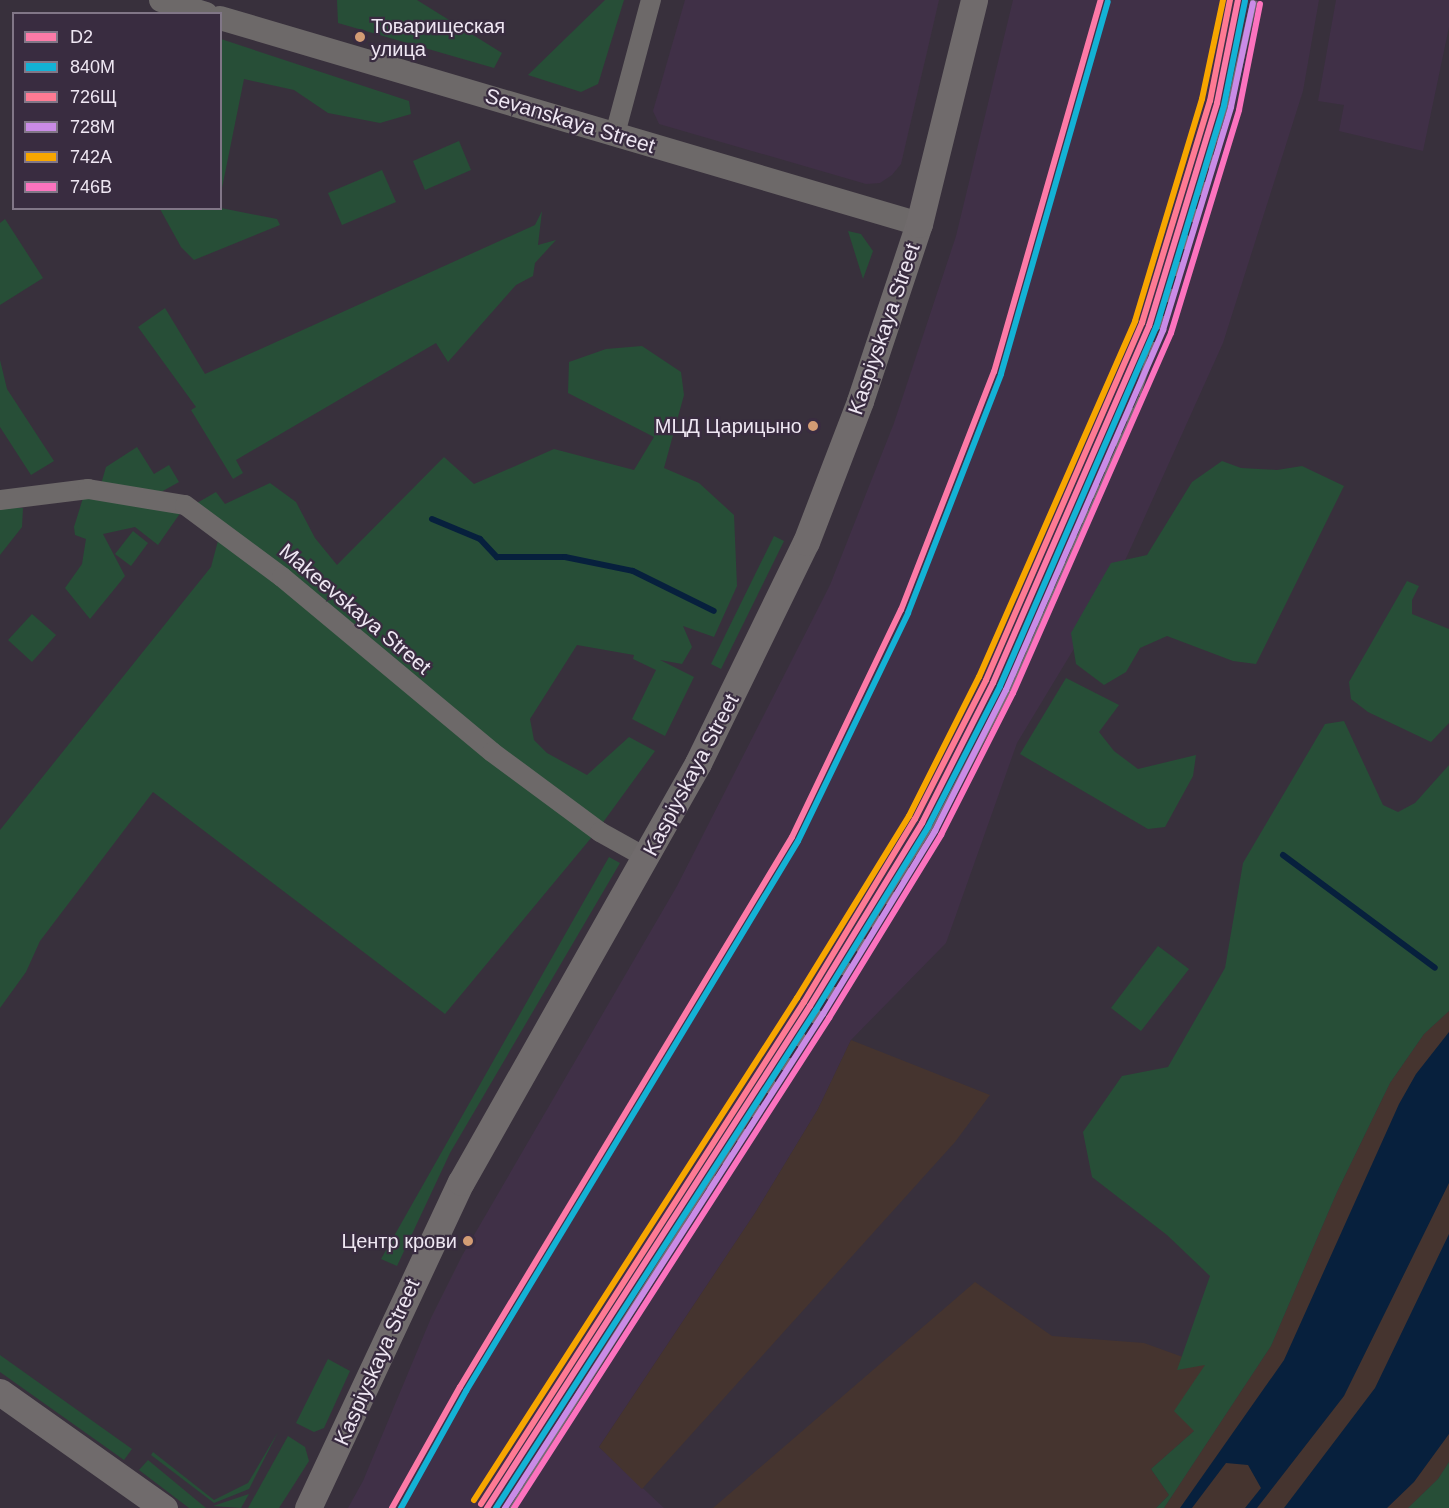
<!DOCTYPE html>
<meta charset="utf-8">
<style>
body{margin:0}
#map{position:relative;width:1449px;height:1508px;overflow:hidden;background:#38303c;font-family:Arial,sans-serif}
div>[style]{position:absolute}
.built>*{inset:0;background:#403047}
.industrial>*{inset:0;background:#45342f}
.green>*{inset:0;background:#274e37}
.water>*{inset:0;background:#07203d}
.stream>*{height:6px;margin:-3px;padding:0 3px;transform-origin:3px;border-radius:3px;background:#07203d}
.minor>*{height:20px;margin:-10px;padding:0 10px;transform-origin:10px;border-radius:10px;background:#6d6969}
.tertiary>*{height:24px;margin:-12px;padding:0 12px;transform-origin:12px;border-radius:12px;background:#6d6969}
.secondary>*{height:27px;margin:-13.5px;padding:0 13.5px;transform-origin:13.5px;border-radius:13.5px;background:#706b6c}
.rail>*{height:7px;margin-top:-3.5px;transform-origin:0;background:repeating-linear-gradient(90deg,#392c40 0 14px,#736c72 0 28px);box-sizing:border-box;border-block:2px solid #736c72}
.rail-1>*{height:6px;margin:-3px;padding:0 3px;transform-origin:3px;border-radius:3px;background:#fc7aa7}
.rail-2>*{height:6px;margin:-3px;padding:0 3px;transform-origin:3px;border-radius:3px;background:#13b2d5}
.rail-3>*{height:6px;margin:-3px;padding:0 3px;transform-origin:3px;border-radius:3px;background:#fe7a93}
.rail-4>*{height:6px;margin:-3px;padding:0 3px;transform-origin:3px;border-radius:3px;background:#ca8be6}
.rail-5>*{height:6px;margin:-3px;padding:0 3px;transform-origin:3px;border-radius:3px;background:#f7a600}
.rail-6>*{height:6px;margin:-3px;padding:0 3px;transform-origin:3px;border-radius:3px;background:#fc73be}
.dots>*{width:16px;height:16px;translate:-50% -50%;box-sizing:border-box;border:3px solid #392c40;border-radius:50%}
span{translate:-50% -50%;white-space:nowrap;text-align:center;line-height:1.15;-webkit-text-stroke:4.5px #392c40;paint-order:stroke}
.bus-label{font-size:20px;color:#eee6f2}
.left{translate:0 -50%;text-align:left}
.right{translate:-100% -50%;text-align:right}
.street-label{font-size:21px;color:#eee6f2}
.legend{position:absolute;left:12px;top:12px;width:210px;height:198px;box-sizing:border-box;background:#392c40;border:2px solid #817687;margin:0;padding:8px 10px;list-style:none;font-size:18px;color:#eee6f2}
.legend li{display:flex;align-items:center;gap:12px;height:30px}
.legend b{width:30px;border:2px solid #817687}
</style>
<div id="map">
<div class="built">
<div style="clip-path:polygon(685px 0,939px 0,901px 164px,892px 175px,880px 183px,866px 184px,659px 124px,653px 111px)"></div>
<div style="clip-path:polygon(1013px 0,1319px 0,1303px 91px,1223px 343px,1119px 574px,1017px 743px,946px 943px,851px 1040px,818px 1109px,755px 1213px,599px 1447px,664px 1508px,348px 1508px,363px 1481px,431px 1318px,463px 1254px,677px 886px,830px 585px,894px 423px,956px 236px)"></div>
<div style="clip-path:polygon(1336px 0,1449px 0,1449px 27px,1423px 151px,1339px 131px,1344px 105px,1318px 101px)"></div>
</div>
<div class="industrial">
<div style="clip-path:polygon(1449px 1011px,1449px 1462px,1438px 1479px,1408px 1508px,1164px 1508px,1271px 1346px,1337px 1192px,1390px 1083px,1424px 1034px)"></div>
<div style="clip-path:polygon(851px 1040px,990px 1095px,955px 1142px,642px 1489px,599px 1447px,755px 1213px,818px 1109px)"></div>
<div style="clip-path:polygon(975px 1282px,1052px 1336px,1144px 1343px,1205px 1365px,1194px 1431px,1151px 1469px,1169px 1495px,1156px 1508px,713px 1508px)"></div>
</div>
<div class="green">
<div style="clip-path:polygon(337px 0,417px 0,502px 53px,494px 68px,338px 23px)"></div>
<div style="clip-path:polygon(605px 0,624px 0,598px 84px,581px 92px,528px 75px)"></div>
<div style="clip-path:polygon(221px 39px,409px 101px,411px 114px,380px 123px,328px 113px,294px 90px,244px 79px,221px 193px)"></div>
<div style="clip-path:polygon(459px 141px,471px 170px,425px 190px,413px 161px)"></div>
<div style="clip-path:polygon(382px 170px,396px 202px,342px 225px,328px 193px)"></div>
<div style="clip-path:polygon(221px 208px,277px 219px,280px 225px,194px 260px,181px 247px,160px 209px)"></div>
<div style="clip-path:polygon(542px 211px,538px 245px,556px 240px,535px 263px,533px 276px,516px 285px,448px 362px,436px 343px,236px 460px,243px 473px,233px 479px,191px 410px,196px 407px,138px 327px,165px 308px,205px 374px,535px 225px)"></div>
<div style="clip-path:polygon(5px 219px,43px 278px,0 305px,0 223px)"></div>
<div style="clip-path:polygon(848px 231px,861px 234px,873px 251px,863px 279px)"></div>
<div style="clip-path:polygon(642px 346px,681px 372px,684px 395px,664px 468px,699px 483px,734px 515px,737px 586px,714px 637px,683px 626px,692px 647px,682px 664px,660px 660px,694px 677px,665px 736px,632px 719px,656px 670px,633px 659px,634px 655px,577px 645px,530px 719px,534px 740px,547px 753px,587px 775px,629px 737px,655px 751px,596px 832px,445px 1014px,153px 792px,40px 941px,26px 972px,0 1008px,0 830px,211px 567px,223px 522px,197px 503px,216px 492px,225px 504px,270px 483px,296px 502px,315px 538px,337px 565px,444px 457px,474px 484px,554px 449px,634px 470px,654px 437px,568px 393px,569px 362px,606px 349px)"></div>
<div style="clip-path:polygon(0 360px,7px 389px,54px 461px,31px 475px,0 427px)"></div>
<div style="clip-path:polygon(137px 447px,154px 474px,169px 465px,179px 482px,161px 492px,101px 484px,106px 467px)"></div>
<div style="clip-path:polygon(1222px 461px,1241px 468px,1277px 470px,1302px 466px,1344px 486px,1256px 664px,1233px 661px,1167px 636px,1140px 648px,1126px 672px,1104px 685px,1076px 664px,1071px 633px,1111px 563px,1147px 555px,1192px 482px)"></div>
<div style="clip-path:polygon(83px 498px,181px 512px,158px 545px,135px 527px,103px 534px,125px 576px,90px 619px,65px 588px,82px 564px,86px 539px,75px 535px,74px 527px)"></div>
<div style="clip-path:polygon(0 508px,23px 508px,22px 527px,0 555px)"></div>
<div style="clip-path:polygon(133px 531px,148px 543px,131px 566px,115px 554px)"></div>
<div style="clip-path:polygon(774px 536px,784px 541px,721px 669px,711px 664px)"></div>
<div style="clip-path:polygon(1407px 581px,1419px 586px,1412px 600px,1412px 614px,1449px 629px,1449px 723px,1431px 742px,1368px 712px,1351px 699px,1349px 682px)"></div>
<div style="clip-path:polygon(32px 614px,56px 635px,32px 662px,8px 640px)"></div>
<div style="clip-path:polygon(1066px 678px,1119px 705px,1099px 732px,1114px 751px,1138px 769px,1196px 755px,1193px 776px,1165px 827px,1148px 829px,1020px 754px)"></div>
<div style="clip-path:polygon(1344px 721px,1383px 805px,1398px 812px,1415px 803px,1449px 765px,1449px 1011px,1424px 1034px,1390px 1083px,1337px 1192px,1271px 1346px,1164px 1508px,1156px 1508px,1169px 1495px,1151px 1469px,1194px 1431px,1174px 1411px,1205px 1365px,1177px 1370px,1210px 1276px,1167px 1235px,1092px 1177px,1083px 1132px,1122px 1076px,1168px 1067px,1225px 968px,1243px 863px,1325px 724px)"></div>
<div style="clip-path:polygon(609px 857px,620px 863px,450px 1153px,397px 1266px,381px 1259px)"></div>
<div style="clip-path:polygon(1158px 946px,1189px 969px,1141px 1031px,1111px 1008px)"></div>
<div style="clip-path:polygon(0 1355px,132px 1449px,124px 1460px,0 1372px)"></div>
<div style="clip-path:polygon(328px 1359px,350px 1371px,324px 1428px,314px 1432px,296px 1423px)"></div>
<div style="clip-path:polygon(278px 1432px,249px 1489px,214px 1503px,151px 1455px,153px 1452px,214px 1500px,248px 1483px)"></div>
<div style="clip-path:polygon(288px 1436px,305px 1447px,309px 1461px,279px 1508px,248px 1508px)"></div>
<div style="clip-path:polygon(148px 1460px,206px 1508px,189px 1508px,139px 1470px)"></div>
<div style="clip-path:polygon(1449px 1462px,1449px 1508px,1408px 1508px,1438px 1479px)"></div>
<div style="clip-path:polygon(249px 1494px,241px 1508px,213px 1506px)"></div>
</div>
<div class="water">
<div style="clip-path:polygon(1449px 1032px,1449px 1183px,1344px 1396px,1257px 1508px,1245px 1508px,1261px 1488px,1248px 1465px,1226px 1463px,1192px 1508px,1180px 1508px,1284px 1360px,1399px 1104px,1416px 1074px)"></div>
<div style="clip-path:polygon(1449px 1234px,1449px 1434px,1414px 1482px,1387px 1508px,1284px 1508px,1375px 1388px)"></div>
</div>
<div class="stream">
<div style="left:432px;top:519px;width:52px;rotate:22.6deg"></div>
<div style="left:480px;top:539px;width:25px;rotate:47deg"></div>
<div style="left:497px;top:557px;width:68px"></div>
<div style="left:565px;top:557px;width:69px;rotate:11.6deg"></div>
<div style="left:633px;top:571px;width:90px;rotate:26.3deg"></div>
<div style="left:1283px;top:855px;width:189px;rotate:36.6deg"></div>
</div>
<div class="minor">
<div style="left:615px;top:134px;width:139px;rotate:-75deg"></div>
<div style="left:0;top:500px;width:89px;rotate:-7.1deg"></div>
<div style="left:88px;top:489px;width:98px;rotate:9.4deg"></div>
<div style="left:185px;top:505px;width:121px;rotate:36.6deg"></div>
<div style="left:282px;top:577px;width:273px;rotate:39.8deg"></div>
<div style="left:492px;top:752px;width:134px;rotate:36.5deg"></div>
<div style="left:600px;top:832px;width:54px;rotate:29deg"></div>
</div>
<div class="tertiary">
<div style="left:161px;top:0;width:47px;rotate:17.3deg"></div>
<div style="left:220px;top:18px;width:729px;rotate:16.42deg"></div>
</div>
<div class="secondary">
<div style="left:0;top:1392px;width:201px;rotate:35.3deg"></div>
<div style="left:308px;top:1508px;width:360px;rotate:-64.9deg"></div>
<div style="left:461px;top:1182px;width:481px;rotate:-60.5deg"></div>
<div style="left:698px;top:763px;width:246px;rotate:-64deg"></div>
<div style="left:806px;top:542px;width:151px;rotate:-69deg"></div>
<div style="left:860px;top:401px;width:187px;rotate:-71.6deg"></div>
<div style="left:919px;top:224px;width:231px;rotate:-76.2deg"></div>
</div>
<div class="rail">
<div style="left:507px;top:1508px;width:800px;rotate:-57.82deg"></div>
<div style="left:933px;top:831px;width:161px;rotate:-62.2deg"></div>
<div style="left:1008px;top:689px;width:321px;rotate:-66.3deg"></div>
<div style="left:1137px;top:395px;width:305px;rotate:-72.2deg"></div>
<div style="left:1230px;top:105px;width:108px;rotate:-77.1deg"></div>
</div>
<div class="rail-1">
<div style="left:392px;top:1508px;width:139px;rotate:-60.7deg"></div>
<div style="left:460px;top:1387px;width:642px;rotate:-58.88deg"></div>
<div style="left:792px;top:837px;width:252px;rotate:-64.4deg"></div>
<div style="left:901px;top:610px;width:256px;rotate:-68.7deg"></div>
<div style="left:994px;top:372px;width:387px;rotate:-74deg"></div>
<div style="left:487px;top:1508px;width:597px;rotate:-57.24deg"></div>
<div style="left:810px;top:1006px;width:215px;rotate:-58.5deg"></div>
<div style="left:922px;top:823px;width:157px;rotate:-63.1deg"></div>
<div style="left:993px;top:683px;width:390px;rotate:-66.4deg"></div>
<div style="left:1149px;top:326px;width:233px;rotate:-73deg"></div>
<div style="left:1217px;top:103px;width:105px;rotate:-78.5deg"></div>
</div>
<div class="rail-2">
<div style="left:401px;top:1508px;width:134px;rotate:-60.9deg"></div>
<div style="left:466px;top:1391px;width:642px;rotate:-58.88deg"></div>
<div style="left:798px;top:841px;width:253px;rotate:-64.2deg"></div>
<div style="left:908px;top:613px;width:256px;rotate:-68.7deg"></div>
<div style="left:1001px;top:374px;width:387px;rotate:-74deg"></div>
<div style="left:496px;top:1508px;width:592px;rotate:-57.28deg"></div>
<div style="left:816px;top:1010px;width:215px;rotate:-58.5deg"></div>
<div style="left:928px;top:827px;width:158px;rotate:-62.9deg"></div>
<div style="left:1000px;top:686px;width:391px;rotate:-66.5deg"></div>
<div style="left:1156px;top:328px;width:233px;rotate:-73deg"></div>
<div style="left:1224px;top:105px;width:106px;rotate:-78.6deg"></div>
</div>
<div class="rail-3">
<div style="left:481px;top:1504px;width:597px;rotate:-57.24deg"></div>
<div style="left:804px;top:1002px;width:214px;rotate:-58.8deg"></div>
<div style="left:915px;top:819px;width:156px;rotate:-62.9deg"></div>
<div style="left:986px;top:680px;width:390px;rotate:-66.4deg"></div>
<div style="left:1142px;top:323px;width:232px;rotate:-73deg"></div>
<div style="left:1210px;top:101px;width:103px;rotate:-78.8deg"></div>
</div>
<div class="rail-4">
<div style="left:505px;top:1508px;width:588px;rotate:-57.23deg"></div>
<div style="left:823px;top:1014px;width:215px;rotate:-58.5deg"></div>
<div style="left:935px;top:831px;width:158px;rotate:-63.3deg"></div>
<div style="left:1006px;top:690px;width:393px;rotate:-66.4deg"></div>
<div style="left:1163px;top:330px;width:233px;rotate:-73deg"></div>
<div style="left:1231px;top:107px;width:106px;rotate:-78.1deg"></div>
</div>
<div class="rail-5">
<div style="left:474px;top:1500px;width:597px;rotate:-57.24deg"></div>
<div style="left:797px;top:998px;width:214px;rotate:-58.4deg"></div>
<div style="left:909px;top:816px;width:156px;rotate:-63.3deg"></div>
<div style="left:979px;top:677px;width:389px;rotate:-66.3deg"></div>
<div style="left:1135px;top:321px;width:232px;rotate:-73.2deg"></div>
<div style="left:1202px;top:99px;width:101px;rotate:-78deg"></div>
</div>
<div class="rail-6">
<div style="left:514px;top:1508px;width:583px;rotate:-57.26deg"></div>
<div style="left:829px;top:1018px;width:215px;rotate:-58.5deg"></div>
<div style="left:941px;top:835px;width:159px;rotate:-63.1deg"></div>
<div style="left:1013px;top:693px;width:393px;rotate:-66.3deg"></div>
<div style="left:1171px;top:333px;width:233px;rotate:-73deg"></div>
<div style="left:1239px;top:110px;width:108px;rotate:-78.8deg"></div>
</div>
<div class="dots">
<div style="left:360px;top:37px;background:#d39c74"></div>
<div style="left:813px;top:426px;background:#d39c74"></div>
<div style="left:468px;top:1241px;background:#d39c74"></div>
</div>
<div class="bus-label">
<span class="left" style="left:371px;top:38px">Товарищеская<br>улица</span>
<span class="right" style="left:802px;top:426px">МЦД Царицыно</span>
<span class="right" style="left:457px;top:1241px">Центр крови</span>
</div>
<div class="street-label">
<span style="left:570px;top:121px;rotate:17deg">Sevanskaya Street</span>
<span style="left:884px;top:329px;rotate:-71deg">Kaspiyskaya Street</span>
<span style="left:355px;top:609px;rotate:40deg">Makeevskaya Street</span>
<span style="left:691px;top:775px;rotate:-62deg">Kaspiyskaya Street</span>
<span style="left:377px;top:1362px;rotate:-66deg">Kaspiyskaya Street</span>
</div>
<ul class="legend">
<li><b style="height:8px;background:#fc7aa7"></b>D2</li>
<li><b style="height:8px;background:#13b2d5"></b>840М</li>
<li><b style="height:8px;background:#fe7a93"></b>726Щ</li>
<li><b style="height:8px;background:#ca8be6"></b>728М</li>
<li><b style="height:8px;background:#f7a600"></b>742А</li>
<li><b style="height:8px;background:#fc73be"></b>746В</li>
</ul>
</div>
